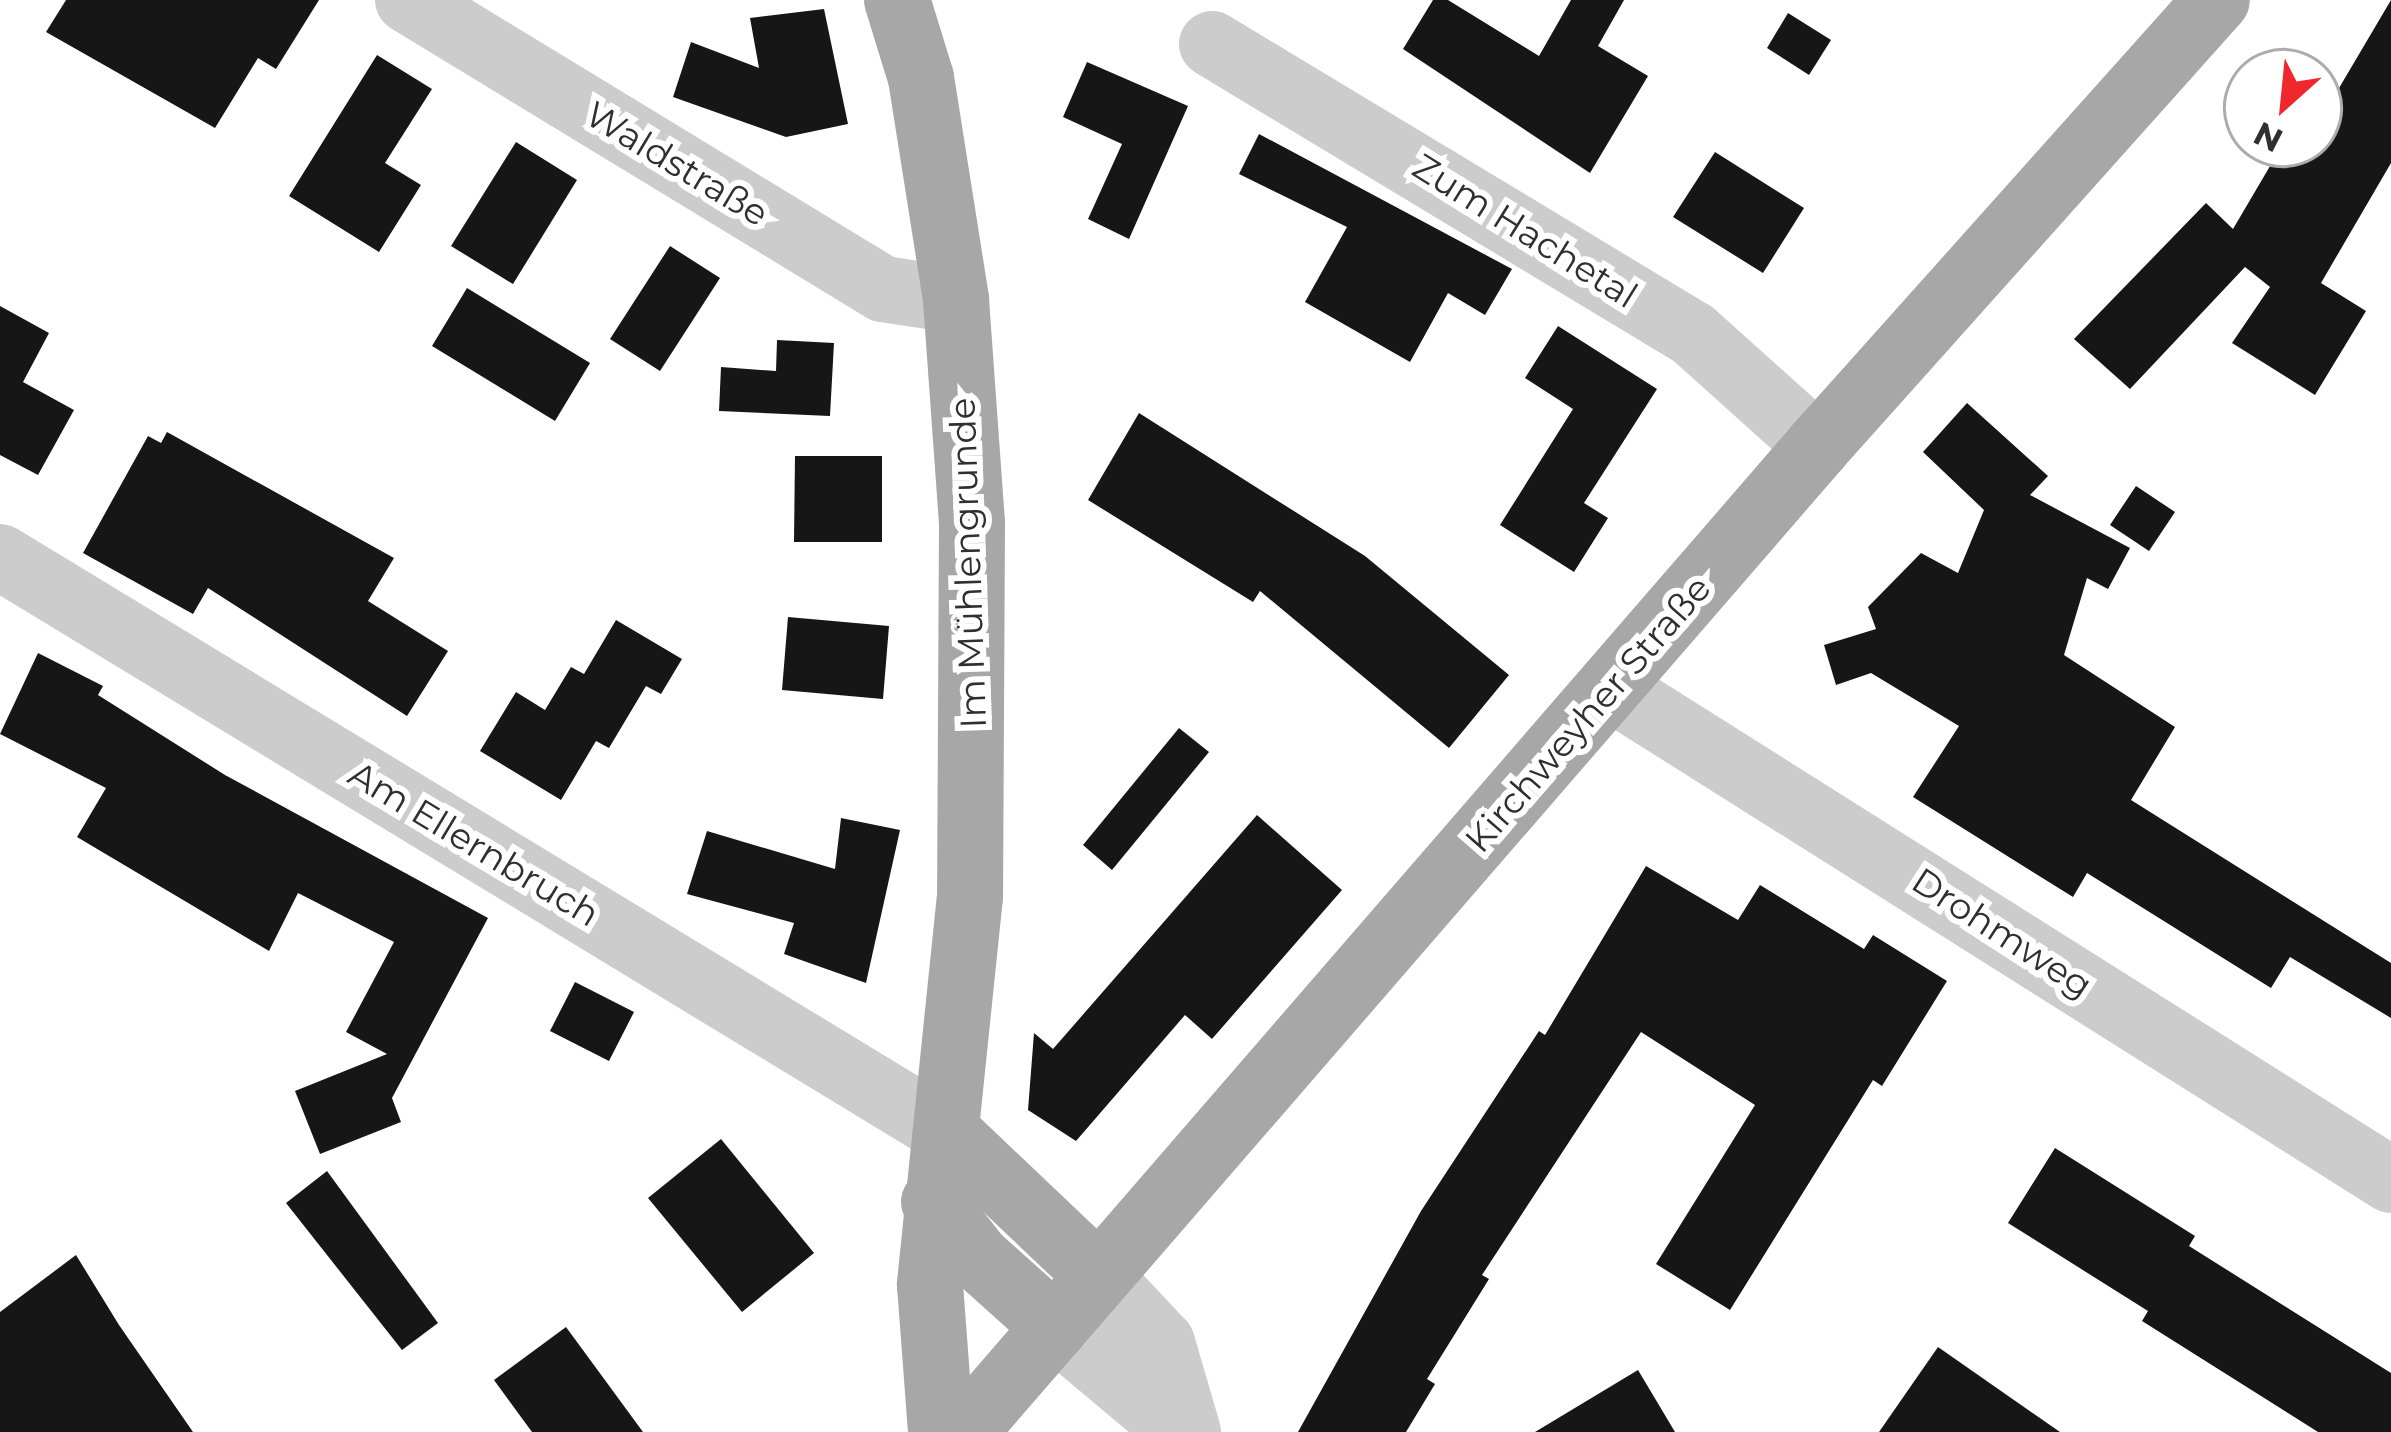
<!DOCTYPE html>
<meta charset="utf-8">
<style>
body{margin:0}
#map{position:relative;width:2391px;height:1432px;overflow:hidden;background:#fff;font-family:Montserrat,sans-serif}
div>[style]{position:absolute}
.building>*{inset:0;background:#161616}
.minor>*{height:66px;margin:-33px;padding:0 33px;transform-origin:33px;border-radius:33px;background:#ccc}
.major>*{height:66px;margin:-33px;padding:0 33px;transform-origin:33px;border-radius:33px;background:#a7a7a7}
span{translate:-50% -50%;white-space:nowrap;text-align:center;line-height:1.15;-webkit-text-stroke:12px #fff;paint-order:stroke}
.street-label{font-size:36px;color:#2f2f2f}
.north{position:absolute;left:2223px;top:48px;width:120px;height:120px;box-sizing:border-box;background:#fff;border:3px solid #acacac;border-radius:50%;rotate:207deg;font-size:33px;font-weight:700;line-height:48px;text-align:center;color:#2f2f2f}
.north::after{content:'';display:block;margin:auto;width:42px;height:54px;background:#ef282d;clip-path:polygon(50% 0,100% 100%,50% 72%,0 100%)}
</style>
<div id="map">
<div class="building">
<div style="clip-path:polygon(66px 0,319px 0,276px 69px,258px 58px,215px 128px,46px 32px)"></div>
<div style="clip-path:polygon(1433px 0,1448px 0,1539px 56px,1571px 0,1624px 0,1598px 46px,1648px 76px,1590px 173px,1403px 49px)"></div>
<div style="clip-path:polygon(2391px 0,2391px 163px,2321px 283px,2366px 311px,2315px 395px,2232px 343px,2270px 287px,2245px 267px,2130px 389px,2074px 339px,2206px 203px,2233px 229px,2283px 144px,2319px 144px,2319px 122px)"></div>
<div style="clip-path:polygon(824px 9px,848px 124px,786px 137px,673px 97px,691px 42px,759px 68px,750px 18px)"></div>
<div style="clip-path:polygon(1788px 13px,1831px 40px,1809px 75px,1767px 48px)"></div>
<div style="clip-path:polygon(377px 55px,432px 89px,385px 163px,421px 185px,379px 252px,289px 196px)"></div>
<div style="clip-path:polygon(1087px 62px,1188px 106px,1129px 239px,1088px 219px,1122px 144px,1063px 117px)"></div>
<div style="clip-path:polygon(1259px 134px,1512px 269px,1485px 315px,1448px 293px,1410px 362px,1305px 302px,1347px 227px,1239px 174px)"></div>
<div style="clip-path:polygon(516px 142px,577px 180px,513px 284px,451px 246px)"></div>
<div style="clip-path:polygon(1715px 152px,1804px 208px,1763px 273px,1673px 217px)"></div>
<div style="clip-path:polygon(670px 246px,720px 278px,660px 371px,610px 339px)"></div>
<div style="clip-path:polygon(467px 288px,590px 363px,555px 421px,432px 346px)"></div>
<div style="clip-path:polygon(0 306px,49px 333px,23px 382px,74px 410px,38px 475px,0 455px)"></div>
<div style="clip-path:polygon(1558px 326px,1657px 389px,1584px 503px,1608px 518px,1574px 572px,1500px 525px,1573px 409px,1525px 378px)"></div>
<div style="clip-path:polygon(777px 340px,834px 343px,830px 416px,719px 411px,721px 367px,776px 371px)"></div>
<div style="clip-path:polygon(1967px 403px,2048px 476px,2030px 495px,2130px 548px,2108px 589px,2087px 578px,2064px 655px,2175px 727px,2131px 800px,2391px 963px,2391px 1018px,2290px 957px,2271px 988px,2087px 873px,2073px 897px,1913px 797px,1959px 726px,1871px 673px,1836px 685px,1824px 645px,1876px 629px,1868px 607px,1921px 553px,1958px 573px,1984px 510px,1923px 452px)"></div>
<div style="clip-path:polygon(1139px 413px,1365px 556px,1509px 675px,1449px 748px,1260px 591px,1253px 602px,1088px 500px)"></div>
<div style="clip-path:polygon(167px 432px,394px 558px,368px 601px,448px 651px,407px 716px,208px 588px,193px 614px,83px 553px,148px 436px,161px 443px)"></div>
<div style="clip-path:polygon(795px 456px,882px 456px,882px 542px,794px 542px)"></div>
<div style="clip-path:polygon(2136px 486px,2175px 512px,2149px 551px,2110px 525px)"></div>
<div style="clip-path:polygon(788px 617px,889px 626px,883px 699px,782px 690px)"></div>
<div style="clip-path:polygon(616px 620px,682px 659px,661px 694px,646px 686px,609px 748px,596px 741px,561px 800px,480px 751px,516px 692px,545px 710px,571px 667px,584px 674px)"></div>
<div style="clip-path:polygon(38px 653px,103px 686px,98px 695px,225px 775px,488px 918px,392px 1098px,401px 1122px,320px 1154px,295px 1091px,387px 1054px,346px 1032px,394px 942px,298px 893px,269px 951px,77px 837px,106px 788px,0 734px)"></div>
<div style="clip-path:polygon(1179px 728px,1209px 752px,1112px 870px,1083px 845px)"></div>
<div style="clip-path:polygon(1257px 815px,1342px 890px,1212px 1039px,1185px 1015px,1076px 1141px,1028px 1110px,1034px 1033px,1053px 1049px)"></div>
<div style="clip-path:polygon(841px 818px,900px 830px,866px 983px,784px 954px,794px 923px,687px 894px,707px 831px,835px 869px)"></div>
<div style="clip-path:polygon(1646px 866px,1738px 920px,1760px 885px,1864px 949px,1873px 935px,1947px 981px,1882px 1086px,1873px 1080px,1730px 1310px,1656px 1264px,1755px 1105px,1641px 1032px,1482px 1275px,1489px 1279px,1427px 1379px,1435px 1384px,1406px 1432px,1298px 1432px,1421px 1211px,1539px 1031px,1545px 1035px)"></div>
<div style="clip-path:polygon(575px 982px,634px 1012px,609px 1061px,550px 1031px)"></div>
<div style="clip-path:polygon(721px 1139px,814px 1253px,742px 1312px,648px 1198px)"></div>
<div style="clip-path:polygon(2055px 1148px,2195px 1236px,2189px 1246px,2391px 1373px,2391px 1432px,2318px 1432px,2142px 1321px,2148px 1311px,2008px 1223px)"></div>
<div style="clip-path:polygon(327px 1171px,438px 1323px,402px 1350px,286px 1203px)"></div>
<div style="clip-path:polygon(76px 1255px,119px 1325px,193px 1432px,0 1432px,0 1312px)"></div>
<div style="clip-path:polygon(566px 1327px,643px 1432px,532px 1432px,494px 1380px)"></div>
<div style="clip-path:polygon(1938px 1347px,2060px 1432px,1879px 1432px)"></div>
<div style="clip-path:polygon(1638px 1370px,1675px 1432px,1535px 1432px)"></div>
</div>
<div class="minor">
<div style="left:408px;top:0;width:556px;rotate:31.32deg"></div>
<div style="left:883px;top:289px;width:74px;rotate:8.6deg"></div>
<div style="left:1212px;top:44px;width:562px;rotate:31.09deg"></div>
<div style="left:1693px;top:334px;width:168px;rotate:41.9deg"></div>
<div style="left:0;top:557px;width:1108px;rotate:31.27deg"></div>
<div style="left:1612px;top:689px;width:921px;rotate:32.22deg"></div>
<div style="left:1099px;top:1276px;width:92px;rotate:46.8deg"></div>
<div style="left:1162px;top:1343px;width:93px;rotate:73.7deg"></div>
<div style="left:1055px;top:1327px;width:163px;rotate:40deg"></div>
</div>
<div class="major">
<div style="left:897px;top:0;width:82px;rotate:72.9deg"></div>
<div style="left:921px;top:78px;width:225px;rotate:81deg"></div>
<div style="left:956px;top:300px;width:224px;rotate:85.9deg"></div>
<div style="left:972px;top:523px;width:373px;rotate:90.3deg"></div>
<div style="left:970px;top:896px;width:391px;rotate:95.9deg"></div>
<div style="left:930px;top:1285px;width:147px;rotate:85.7deg"></div>
<div style="left:947px;top:1132px;width:209px;rotate:43.5deg"></div>
<div style="left:934px;top:1202px;width:70px;rotate:52deg"></div>
<div style="left:977px;top:1257px;width:105px;rotate:41.9deg"></div>
<div style="left:964px;top:1432px;width:1304px;rotate:-49.1deg"></div>
<div style="left:1818px;top:446px;width:598px;rotate:-48.18deg"></div>
</div>
<div class="street-label">
<span style="left:677px;top:164px;rotate:31deg">Waldstraße</span>
<span style="left:1525px;top:231px;rotate:32deg">Zum Hachetal</span>
<span style="left:968px;top:563px;rotate:-92deg">Im Mühlengrunde</span>
<span style="left:1588px;top:714px;rotate:-49deg">Kirchweyher Straße</span>
<span style="left:474px;top:844px;rotate:31deg">Am Ellernbruch</span>
<span style="left:2002px;top:933px;rotate:33deg">Drohmweg</span>
</div>
<div class="north">N</div>
</div>
